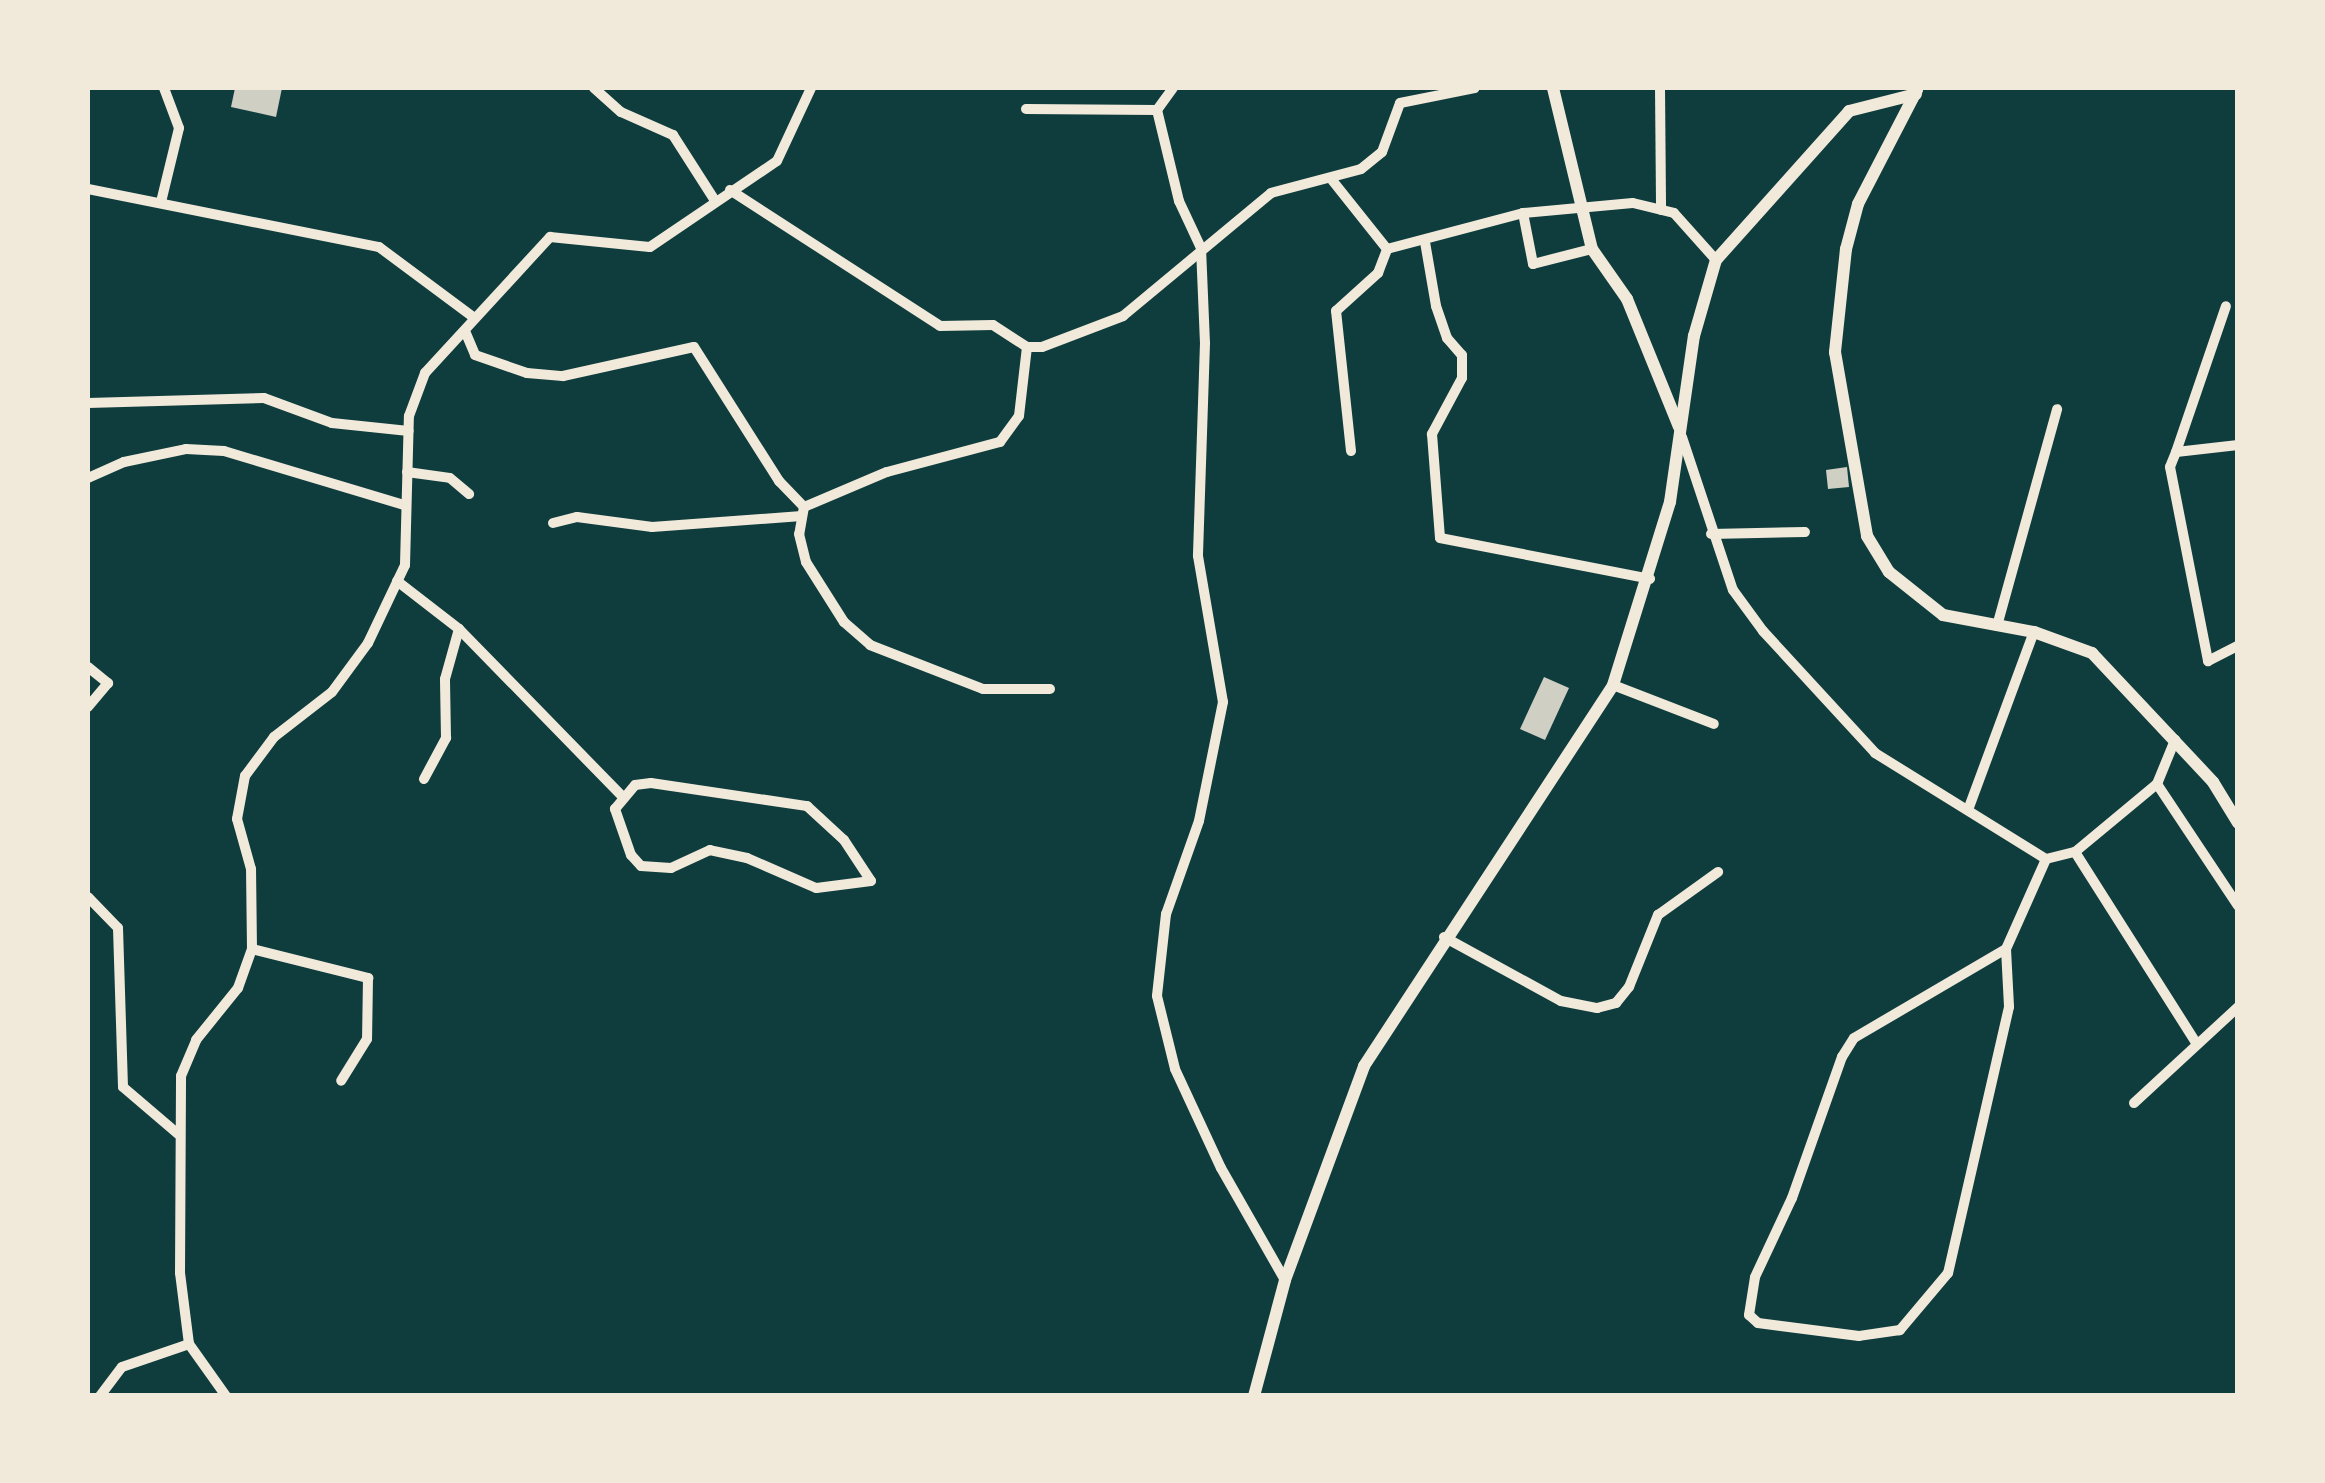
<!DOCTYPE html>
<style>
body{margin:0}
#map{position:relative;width:2325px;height:1483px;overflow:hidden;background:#0f3d3e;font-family:Roboto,sans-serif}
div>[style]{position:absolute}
.building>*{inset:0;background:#cfcfc3}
.minor>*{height:10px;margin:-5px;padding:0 5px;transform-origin:5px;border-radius:5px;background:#f1e9da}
.tertiary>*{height:12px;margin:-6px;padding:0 6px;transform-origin:6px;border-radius:6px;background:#f1e9da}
span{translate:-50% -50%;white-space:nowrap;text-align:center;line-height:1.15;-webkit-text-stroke:8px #f1e9da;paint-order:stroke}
.frame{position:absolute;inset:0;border:90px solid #f1e9da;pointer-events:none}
</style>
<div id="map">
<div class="building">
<div style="clip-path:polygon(235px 88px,282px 88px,276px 117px,231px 107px)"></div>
<div style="clip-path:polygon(1847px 467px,1849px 487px,1828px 489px,1826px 470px)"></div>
<div style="clip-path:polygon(1544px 677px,1569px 688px,1545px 740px,1520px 729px)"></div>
</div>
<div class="minor">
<div style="left:594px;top:88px;width:36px;rotate:42deg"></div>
<div style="left:621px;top:112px;width:57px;rotate:23.9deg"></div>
<div style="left:673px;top:135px;width:76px;rotate:57.4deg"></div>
<div style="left:1660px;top:88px;width:122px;rotate:89.5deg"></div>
<div style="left:1026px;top:109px;width:131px;rotate:0.4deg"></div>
<div style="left:1157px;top:110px;width:94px;rotate:76.4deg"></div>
<div style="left:1179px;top:201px;width:52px;rotate:64.9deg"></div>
<div style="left:1201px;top:248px;width:95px;rotate:87.6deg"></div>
<div style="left:1205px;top:343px;width:213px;rotate:91.9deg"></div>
<div style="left:1198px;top:556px;width:148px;rotate:80.3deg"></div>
<div style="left:1223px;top:702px;width:121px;rotate:101.4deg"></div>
<div style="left:1199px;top:821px;width:99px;rotate:109.5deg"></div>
<div style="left:1166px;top:914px;width:82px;rotate:96.3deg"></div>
<div style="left:1157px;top:996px;width:75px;rotate:76.1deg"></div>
<div style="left:1175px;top:1069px;width:109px;rotate:65.1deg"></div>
<div style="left:1221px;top:1168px;width:129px;rotate:60.3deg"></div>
<div style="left:1157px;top:110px;width:27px;rotate:-54deg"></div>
<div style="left:1332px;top:180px;width:88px;rotate:51.4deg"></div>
<div style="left:1387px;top:249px;width:141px;rotate:-14.8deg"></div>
<div style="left:1523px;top:213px;width:110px;rotate:-5.2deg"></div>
<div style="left:1633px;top:203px;width:42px;rotate:13.7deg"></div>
<div style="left:1674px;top:213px;width:63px;rotate:48.2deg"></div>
<div style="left:88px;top:189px;width:297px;rotate:11.3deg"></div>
<div style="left:379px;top:247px;width:116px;rotate:36.6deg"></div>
<div style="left:730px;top:190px;width:250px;rotate:32.9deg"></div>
<div style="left:940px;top:326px;width:53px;rotate:-1.1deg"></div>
<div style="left:993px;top:325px;width:40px;rotate:32.9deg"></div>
<div style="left:1027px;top:347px;width:15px"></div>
<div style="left:1042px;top:347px;width:87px;rotate:-20.9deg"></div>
<div style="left:1123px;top:316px;width:192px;rotate:-39.7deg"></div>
<div style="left:1271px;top:193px;width:93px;rotate:-14.9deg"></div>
<div style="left:1361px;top:169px;width:27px;rotate:-39deg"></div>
<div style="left:1382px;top:152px;width:52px;rotate:-69.8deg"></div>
<div style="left:1400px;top:103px;width:76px;rotate:-11.3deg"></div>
<div style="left:161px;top:202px;width:76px;rotate:-76.3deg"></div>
<div style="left:179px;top:128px;width:43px;rotate:-110.6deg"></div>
<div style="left:1523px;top:213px;width:52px;rotate:78.9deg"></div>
<div style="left:1533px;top:264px;width:61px;rotate:-14.3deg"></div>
<div style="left:1425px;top:242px;width:65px;rotate:80.2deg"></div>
<div style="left:1436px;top:306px;width:34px;rotate:71deg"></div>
<div style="left:1447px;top:338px;width:23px;rotate:49deg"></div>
<div style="left:1462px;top:355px;width:23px;rotate:90deg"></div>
<div style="left:1462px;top:378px;width:64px;rotate:118.2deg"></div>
<div style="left:1432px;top:434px;width:104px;rotate:85.6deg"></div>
<div style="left:1440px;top:538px;width:214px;rotate:11deg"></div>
<div style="left:465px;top:331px;width:26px;rotate:67deg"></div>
<div style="left:475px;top:355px;width:55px;rotate:19.1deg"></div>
<div style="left:527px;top:373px;width:36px;rotate:5deg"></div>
<div style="left:563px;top:376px;width:134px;rotate:-12.5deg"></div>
<div style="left:694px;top:347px;width:159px;rotate:57.6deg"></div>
<div style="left:779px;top:481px;width:36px;rotate:46deg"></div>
<div style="left:88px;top:403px;width:176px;rotate:-1.6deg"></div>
<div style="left:264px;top:398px;width:72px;rotate:20.2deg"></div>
<div style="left:332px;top:423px;width:77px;rotate:5.9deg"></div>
<div style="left:1682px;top:437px;width:161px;rotate:71.6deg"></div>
<div style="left:1733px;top:590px;width:51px;rotate:53.8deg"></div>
<div style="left:1763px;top:631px;width:166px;rotate:47.4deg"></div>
<div style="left:1875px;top:753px;width:201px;rotate:31.8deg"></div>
<div style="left:2238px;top:445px;width:62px;rotate:173.6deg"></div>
<div style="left:2176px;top:452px;width:16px;rotate:112deg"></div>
<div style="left:2170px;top:467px;width:198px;rotate:78.9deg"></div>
<div style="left:2208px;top:661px;width:34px;rotate:-27deg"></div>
<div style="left:1351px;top:451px;width:141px;rotate:-96.1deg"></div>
<div style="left:1336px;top:311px;width:57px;rotate:-42.1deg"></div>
<div style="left:1378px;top:273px;width:26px;rotate:-69deg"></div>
<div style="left:2176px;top:452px;width:154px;rotate:-71.1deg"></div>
<div style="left:407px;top:472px;width:43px;rotate:7.9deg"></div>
<div style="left:450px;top:478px;width:25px;rotate:40deg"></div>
<div style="left:88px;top:478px;width:39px;rotate:-24deg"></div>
<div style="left:124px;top:462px;width:63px;rotate:-11.8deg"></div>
<div style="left:186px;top:449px;width:38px;rotate:3deg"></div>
<div style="left:224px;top:451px;width:188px;rotate:16.7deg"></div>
<div style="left:804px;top:507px;width:27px;rotate:100deg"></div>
<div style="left:799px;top:534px;width:29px;rotate:76deg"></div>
<div style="left:806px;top:562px;width:71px;rotate:57.7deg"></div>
<div style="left:844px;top:622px;width:35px;rotate:41deg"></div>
<div style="left:870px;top:645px;width:121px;rotate:21.3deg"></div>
<div style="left:983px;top:689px;width:67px"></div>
<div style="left:804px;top:507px;width:90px;rotate:-22.9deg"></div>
<div style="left:887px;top:472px;width:117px;rotate:-14.9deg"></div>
<div style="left:1000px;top:442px;width:32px;rotate:-54deg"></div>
<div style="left:1019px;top:416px;width:69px;rotate:-83.4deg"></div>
<div style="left:553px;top:523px;width:25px;rotate:-14deg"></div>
<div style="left:577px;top:517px;width:76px;rotate:7.6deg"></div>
<div style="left:652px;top:527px;width:150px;rotate:-4.2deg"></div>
<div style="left:1711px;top:534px;width:94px;rotate:-1.2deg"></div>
<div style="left:397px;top:581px;width:78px;rotate:37.7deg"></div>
<div style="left:459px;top:629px;width:233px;rotate:45.7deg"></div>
<div style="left:1997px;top:626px;width:225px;rotate:-74.5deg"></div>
<div style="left:88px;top:667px;width:26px;rotate:39deg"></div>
<div style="left:108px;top:683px;width:31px;rotate:130deg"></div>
<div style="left:1613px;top:685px;width:108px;rotate:21.1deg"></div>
<div style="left:424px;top:779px;width:47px;rotate:-61.8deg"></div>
<div style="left:446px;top:738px;width:59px;rotate:-91deg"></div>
<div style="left:445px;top:679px;width:52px;rotate:-74.4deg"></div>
<div style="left:651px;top:783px;width:158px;rotate:8.4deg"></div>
<div style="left:807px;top:806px;width:50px;rotate:42.6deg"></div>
<div style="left:844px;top:840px;width:49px;rotate:56.6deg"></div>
<div style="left:871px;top:881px;width:55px;rotate:172.7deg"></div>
<div style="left:816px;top:888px;width:75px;rotate:-156.5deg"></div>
<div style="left:747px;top:858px;width:38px;rotate:-168deg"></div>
<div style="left:710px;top:850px;width:43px;rotate:155.2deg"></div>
<div style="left:671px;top:868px;width:30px;rotate:-176deg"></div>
<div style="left:641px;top:866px;width:15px;rotate:-132deg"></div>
<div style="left:631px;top:855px;width:49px;rotate:-109.2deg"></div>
<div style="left:615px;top:809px;width:31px;rotate:-50deg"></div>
<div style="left:635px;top:785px;width:16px;rotate:-7deg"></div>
<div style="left:2157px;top:784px;width:146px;rotate:56.4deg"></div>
<div style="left:1968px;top:810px;width:190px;rotate:-69.7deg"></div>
<div style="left:2075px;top:852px;width:226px;rotate:57.6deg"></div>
<div style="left:2046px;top:859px;width:30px;rotate:-14deg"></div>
<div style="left:2075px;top:852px;width:107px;rotate:-39.7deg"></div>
<div style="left:2157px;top:784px;width:48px;rotate:-67.8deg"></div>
<div style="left:88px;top:897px;width:43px;rotate:45.9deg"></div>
<div style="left:118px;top:928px;width:159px;rotate:88.2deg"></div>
<div style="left:123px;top:1087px;width:72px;rotate:40.5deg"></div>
<div style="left:1444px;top:937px;width:133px;rotate:28.7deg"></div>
<div style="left:1561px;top:1001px;width:37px;rotate:11deg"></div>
<div style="left:1597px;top:1008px;width:20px;rotate:-15deg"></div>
<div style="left:1616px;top:1003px;width:21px;rotate:-51deg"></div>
<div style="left:1629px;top:987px;width:78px;rotate:-68.1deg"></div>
<div style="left:1658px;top:915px;width:74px;rotate:-35.6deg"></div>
<div style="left:252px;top:949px;width:120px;rotate:14deg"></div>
<div style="left:368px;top:978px;width:61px;rotate:90.9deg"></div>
<div style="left:367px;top:1039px;width:49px;rotate:121.8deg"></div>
<div style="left:2006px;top:949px;width:58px;rotate:87deg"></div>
<div style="left:2009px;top:1007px;width:273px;rotate:102.9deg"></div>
<div style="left:1948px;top:1273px;width:75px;rotate:130.1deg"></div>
<div style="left:1900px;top:1330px;width:41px;rotate:171.7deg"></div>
<div style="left:1859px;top:1336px;width:102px;rotate:-172.7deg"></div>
<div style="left:1758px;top:1323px;width:12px;rotate:-138deg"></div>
<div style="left:1749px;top:1315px;width:38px;rotate:-81deg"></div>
<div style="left:1755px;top:1277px;width:87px;rotate:-64.9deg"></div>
<div style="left:1792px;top:1198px;width:150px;rotate:-70.5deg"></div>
<div style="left:1842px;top:1057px;width:22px;rotate:-58deg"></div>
<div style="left:1854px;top:1038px;width:176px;rotate:-30.4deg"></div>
<div style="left:2006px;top:949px;width:98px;rotate:-66deg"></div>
<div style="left:2134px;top:1103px;width:142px;rotate:-42.7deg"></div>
<div style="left:189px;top:1344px;width:64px;rotate:54.6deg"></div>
<div style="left:100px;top:1396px;width:36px;rotate:-53deg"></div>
<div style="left:122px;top:1367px;width:71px;rotate:-18.9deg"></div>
<div style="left:189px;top:1344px;width:72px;rotate:-97.2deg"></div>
<div style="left:180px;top:1273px;width:197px;rotate:-89.7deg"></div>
<div style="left:181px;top:1076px;width:39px;rotate:-67deg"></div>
<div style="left:196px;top:1040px;width:67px;rotate:-51.1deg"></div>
<div style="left:238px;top:988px;width:41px;rotate:-70.3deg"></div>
<div style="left:252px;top:949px;width:80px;rotate:-90.7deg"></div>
<div style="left:251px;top:869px;width:52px;rotate:-105.6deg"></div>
<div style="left:237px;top:819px;width:44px;rotate:-79.5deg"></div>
<div style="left:245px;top:776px;width:49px;rotate:-53.4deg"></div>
<div style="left:274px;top:737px;width:73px;rotate:-37.8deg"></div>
<div style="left:332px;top:692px;width:61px;rotate:-53.7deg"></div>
<div style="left:368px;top:643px;width:86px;rotate:-64.6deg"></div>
<div style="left:405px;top:565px;width:149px;rotate:-88.5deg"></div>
<div style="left:409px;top:416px;width:46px;rotate:-69.6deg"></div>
<div style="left:425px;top:373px;width:185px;rotate:-47.4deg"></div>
<div style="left:550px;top:237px;width:100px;rotate:5.7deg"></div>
<div style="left:650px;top:247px;width:153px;rotate:-34.1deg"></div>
<div style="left:777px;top:161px;width:81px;rotate:-65deg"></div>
</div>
<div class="tertiary">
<div style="left:1553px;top:88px;width:166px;rotate:76.4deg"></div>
<div style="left:1592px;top:249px;width:61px;rotate:55deg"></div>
<div style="left:1627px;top:299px;width:138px;rotate:67.9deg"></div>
<div style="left:1917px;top:90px;width:128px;rotate:117.4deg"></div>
<div style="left:1858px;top:204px;width:47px;rotate:104.9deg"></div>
<div style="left:1846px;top:249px;width:104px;rotate:96.1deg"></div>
<div style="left:1835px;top:352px;width:187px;rotate:80.1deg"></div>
<div style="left:1867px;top:536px;width:42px;rotate:58.6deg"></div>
<div style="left:1889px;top:572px;width:69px;rotate:38.5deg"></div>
<div style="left:1943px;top:615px;width:93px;rotate:10.6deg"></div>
<div style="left:2034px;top:632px;width:62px;rotate:19.9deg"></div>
<div style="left:2092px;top:653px;width:177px;rotate:46.8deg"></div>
<div style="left:2213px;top:782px;width:48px;rotate:58.6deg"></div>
<div style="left:1254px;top:1396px;width:120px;rotate:-75deg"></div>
<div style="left:1285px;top:1280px;width:228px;rotate:-69.7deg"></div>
<div style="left:1364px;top:1066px;width:455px;rotate:-56.8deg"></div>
<div style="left:1613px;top:685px;width:192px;rotate:-72.7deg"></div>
<div style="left:1670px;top:502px;width:168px;rotate:-81.8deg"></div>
<div style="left:1694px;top:336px;width:79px;rotate:-73.9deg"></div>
<div style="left:1716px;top:260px;width:200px;rotate:-48.2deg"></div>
<div style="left:1849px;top:111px;width:69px;rotate:-14.2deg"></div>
</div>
<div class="frame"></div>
</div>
